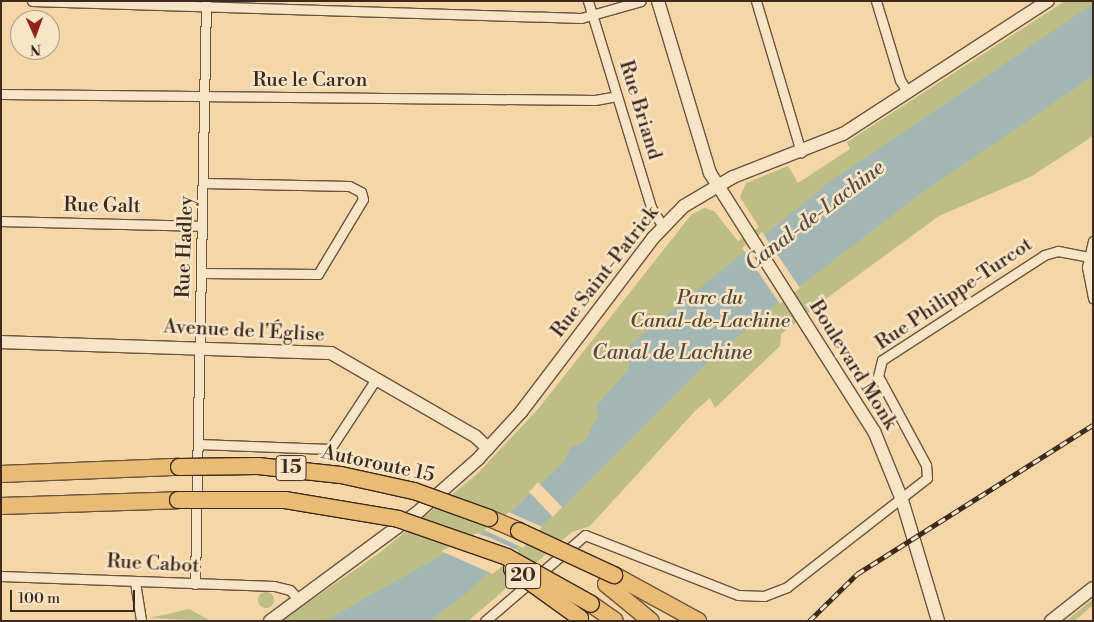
<!DOCTYPE html>
<meta charset="utf-8">
<style>
body{margin:0}
#map{position:relative;width:1094px;height:622px;overflow:hidden;background:#f4d6a7;font-family:"Libre Bodoni",serif}
div>[style]{position:absolute}
.green>*{inset:0;background:#bdbd86}
.round{border-radius:50%}
.water>*{inset:0;background:#a2b6b4}
.pier>*{inset:0;background:#f4d6a7}
.roads{filter:drop-shadow(1px 0 #6b5440) drop-shadow(-1px 0 #6b5440) drop-shadow(0 1px #6b5440) drop-shadow(0 -1px #6b5440)}
.street>*{height:9px;margin:-4.5px;padding:0 4.5px;transform-origin:4.5px;border-radius:4.5px;background:#f8e4c6}
.secondary>*{height:12px;margin:-6px;padding:0 6px;transform-origin:6px;border-radius:6px;background:#f8e4c6}
.highway>*{height:16px;margin:-8px;padding:0 8px;transform-origin:8px;border-radius:8px;background:#eabb74}
.rail>*{height:4.5px;margin-top:-2.25px;transform-origin:0;background:repeating-linear-gradient(90deg,#f8e4c6 0 8px,#3d291d 0 16px);box-sizing:border-box;border-block:1px solid #3d291d}
.bridges{filter:drop-shadow(1px 0 #3d291d) drop-shadow(-1px 0 #3d291d) drop-shadow(0 1px #3d291d) drop-shadow(0 -1px #3d291d)}
.highway-bridge>*{height:16px;margin:-8px;padding:0 8px;transform-origin:8px;border-radius:8px;background:#eabb74}
span{translate:-50% -50%;white-space:nowrap;text-align:center;line-height:1.15;-webkit-text-stroke:5px #f8e4c6;paint-order:stroke}
.shield-label span{padding:1px 4px;background:#f8e4c6;border:1px solid;border-radius:4px;-webkit-text-stroke-width:0}
.shield-label{font-size:19px;color:#3d291d;font-weight:700}
.street-label{font-size:20px;color:#3d291d}
.park-label{font-size:20px;color:#574732;font-style:italic}
.water-label{font-size:21px;color:#564c43;font-style:italic}
.frame{position:absolute;inset:0;border:2px solid #3d291d;pointer-events:none}
.north{position:absolute;left:10px;top:10px;width:50px;height:50px;box-sizing:border-box;background:#f8e4c6;border:1px solid #ad9982;border-radius:50%;rotate:178deg;font-size:14px;font-weight:700;line-height:20px;text-align:center;color:#3d291d}
.north::after{content:'';display:block;margin:auto;width:18px;height:22px;background:#8f2418;clip-path:polygon(50% 0,100% 100%,50% 72%,0 100%)}
.scale{position:absolute;left:10px;top:590px;width:125px;height:22px;box-sizing:border-box;border:2px solid #3d291d;border-top:0;padding-left:6px;font-size:15px;line-height:18px;white-space:nowrap;color:#3d291d;-webkit-text-stroke:4px #f8e4c6;paint-order:stroke}
</style>
<div id="map">
<div class="green">
<div style="clip-path:polygon(1065px 1px,1093px 1px,1093px 136px,1032px 176px,939px 216px,835px 292px,781px 334px,780px 346px,715px 408px,710px 398px,695px 411px,590px 526px,572px 532px,468px 621px,281px 621px,378px 554px,476px 475px,538px 409px,691px 215px,704px 208px,714px 211px,738px 241px,759px 227px,740px 197px,746px 183px,788px 166px,798px 183px,850px 149px,847px 142px)"></div>
<div class="round" style="left:258px;top:592px;width:16px;height:16px"></div>
<div style="clip-path:polygon(1093px 599px,1092px 606px,1074px 621px,1066px 621px)"></div>
<div style="clip-path:polygon(189px 609px,211px 621px,149px 618px,168px 614px)"></div>
</div>
<div class="water">
<div style="clip-path:polygon(1093px 4px,1093px 76px,924px 191px,765px 313px,705px 365px,569px 501px,465px 594px,430px 621px,325px 621px,499px 523px,565px 461px,570px 448px,585px 441px,599px 413px,596px 406px,629px 369px,629px 346px,827px 184px)"></div>
</div>
<div class="pier">
<div style="clip-path:polygon(762px 232px,800px 288px,780px 304px,742px 248px)"></div>
<div style="clip-path:polygon(538px 482px,562px 507px,553px 517px,529px 492px)"></div>
<div style="clip-path:polygon(509px 512px,542px 527px,523px 548px,484px 530px)"></div>
<div style="clip-path:polygon(477px 533px,491px 538px,519px 551px,493px 574px,441px 551px)"></div>
</div>
<div class="roads">
<div class="street">
<div style="left:32px;top:1px;width:549px;rotate:1.77deg"></div>
<div style="left:581px;top:18px;width:62px;rotate:-15.8deg"></div>
<div style="left:588px;top:1px;width:215px;rotate:73deg"></div>
<div style="left:651px;top:207px;width:23px;rotate:59deg"></div>
<div style="left:756px;top:1px;width:158px;rotate:73.4deg"></div>
<div style="left:876px;top:1px;width:83px;rotate:73.1deg"></div>
<div style="left:900px;top:80px;width:15px;rotate:58deg"></div>
<div style="left:1px;top:94px;width:594px;rotate:0.58deg"></div>
<div style="left:595px;top:100px;width:22px;rotate:-10deg"></div>
<div style="left:1px;top:221px;width:201px;rotate:1.4deg"></div>
<div style="left:1093px;top:241px;width:27px;rotate:103deg"></div>
<div style="left:1087px;top:267px;width:32px;rotate:79deg"></div>
<div style="left:202px;top:273px;width:116px;rotate:0.5deg"></div>
<div style="left:318px;top:274px;width:87px;rotate:-59deg"></div>
<div style="left:363px;top:199px;width:7px;rotate:-106deg"></div>
<div style="left:361px;top:192px;width:13px;rotate:-153deg"></div>
<div style="left:349px;top:186px;width:145px;rotate:-178.8deg"></div>
<div style="left:198px;top:444px;width:132px;rotate:2.2deg"></div>
<div style="left:330px;top:449px;width:84px;rotate:-56.7deg"></div>
<div style="left:1px;top:576px;width:273px;rotate:2.1deg"></div>
<div style="left:274px;top:586px;width:16px;rotate:14deg"></div>
<div style="left:290px;top:590px;width:13px;rotate:48deg"></div>
<div style="left:135px;top:582px;width:39px;rotate:81deg"></div>
<div style="left:195px;top:584px;width:582px;rotate:-88.92deg"></div>
<div style="left:485px;top:621px;width:132px;rotate:-40.7deg"></div>
<div style="left:585px;top:535px;width:164px;rotate:21.4deg"></div>
<div style="left:738px;top:595px;width:26px;rotate:2deg"></div>
<div style="left:764px;top:596px;width:25px;rotate:-21deg"></div>
<div style="left:787px;top:587px;width:177px;rotate:-37.9deg"></div>
<div style="left:927px;top:478px;width:13px;rotate:-94deg"></div>
<div style="left:926px;top:465px;width:101px;rotate:-118.3deg"></div>
<div style="left:878px;top:376px;width:16px;rotate:-76deg"></div>
<div style="left:882px;top:360px;width:193px;rotate:-32.9deg"></div>
<div style="left:1044px;top:255px;width:15px;rotate:-16deg"></div>
<div style="left:1058px;top:251px;width:31px;rotate:11deg"></div>
</div>
<div class="secondary">
<div style="left:658px;top:1px;width:180px;rotate:73.2deg"></div>
<div style="left:710px;top:173px;width:306px;rotate:57.6deg"></div>
<div style="left:874px;top:431px;width:74px;rotate:67.9deg"></div>
<div style="left:902px;top:500px;width:126px;rotate:73.4deg"></div>
<div style="left:1px;top:342px;width:330px;rotate:1.9deg"></div>
<div style="left:331px;top:353px;width:166px;rotate:30deg"></div>
<div style="left:475px;top:436px;width:18px;rotate:43deg"></div>
<div style="left:270px;top:621px;width:185px;rotate:-36.4deg"></div>
<div style="left:419px;top:511px;width:79px;rotate:-41.4deg"></div>
<div style="left:478px;top:459px;width:64px;rotate:-47.5deg"></div>
<div style="left:521px;top:412px;width:218px;rotate:-52.8deg"></div>
<div style="left:653px;top:238px;width:45px;rotate:-45.9deg"></div>
<div style="left:684px;top:206px;width:57px;rotate:-30.6deg"></div>
<div style="left:733px;top:177px;width:118px;rotate:-21.4deg"></div>
<div style="left:843px;top:134px;width:244px;rotate:-33deg"></div>
<div style="left:1051px;top:621px;width:53px;rotate:-38.2deg"></div>
</div>
<div class="highway">
<div style="left:1px;top:474px;width:178px;rotate:-2.3deg"></div>
<div style="left:1px;top:506px;width:177px;rotate:-1.9deg"></div>
<div style="left:489px;top:518px;width:33px;rotate:23deg"></div>
<div style="left:614px;top:575px;width:96px;rotate:28.7deg"></div>
<div style="left:606px;top:584px;width:58px;rotate:39.4deg"></div>
<div style="left:591px;top:604px;width:29px;rotate:35deg"></div>
</div>
</div>
<div class="rail">
<div style="left:809px;top:621px;width:67px;rotate:-44.4deg"></div>
<div style="left:857px;top:574px;width:279px;rotate:-32.3deg"></div>
</div>
<div class="bridges">
<div class="highway-bridge">
<div style="left:179px;top:467px;width:79px;rotate:-0.7deg"></div>
<div style="left:258px;top:466px;width:83px;rotate:6.2deg"></div>
<div style="left:341px;top:475px;width:75px;rotate:12.4deg"></div>
<div style="left:414px;top:491px;width:80px;rotate:19.8deg"></div>
<div style="left:178px;top:500px;width:107px"></div>
<div style="left:285px;top:500px;width:115px;rotate:9.5deg"></div>
<div style="left:398px;top:519px;width:115px;rotate:19.2deg"></div>
<div style="left:507px;top:557px;width:96px;rotate:29.2deg"></div>
<div style="left:519px;top:531px;width:105px;rotate:24.9deg"></div>
<div style="left:512px;top:569px;width:84px;rotate:35.8deg"></div>
</div>
</div>
<div class="shield-label">
<span style="left:291px;top:468px">15</span>
<span style="left:523px;top:576px">20</span>
</div>
<div class="street-label">
<span style="left:310px;top:80px">Rue le Caron</span>
<span style="left:640px;top:110px;rotate:73deg">Rue Briand</span>
<span style="left:102px;top:206px;rotate:1deg">Rue Galt</span>
<span style="left:185px;top:247px;rotate:-88deg">Rue Hadley</span>
<span style="left:605px;top:272px;rotate:-52deg">Rue Saint-Patrick</span>
<span style="left:954px;top:294px;rotate:-34deg">Rue Philippe-Turcot</span>
<span style="left:244px;top:331px;rotate:3deg">Avenue de l'Église</span>
<span style="left:853px;top:365px;rotate:58deg">Boulevard Monk</span>
<span style="left:378px;top:464px;rotate:12deg">Autoroute 15</span>
<span style="left:153px;top:564px;rotate:3deg">Rue Cabot</span>
</div>
<div class="park-label">
<span style="left:710px;top:310px">Parc du<br>Canal-de-Lachine</span>
</div>
<div class="water-label">
<span style="left:815px;top:216px;rotate:-37deg">Canal-de-Lachine</span>
<span style="left:672px;top:353px">Canal de Lachine</span>
</div>
<div class="frame"></div>
<div class="north">N</div>
<div class="scale">100 m</div>
</div>
